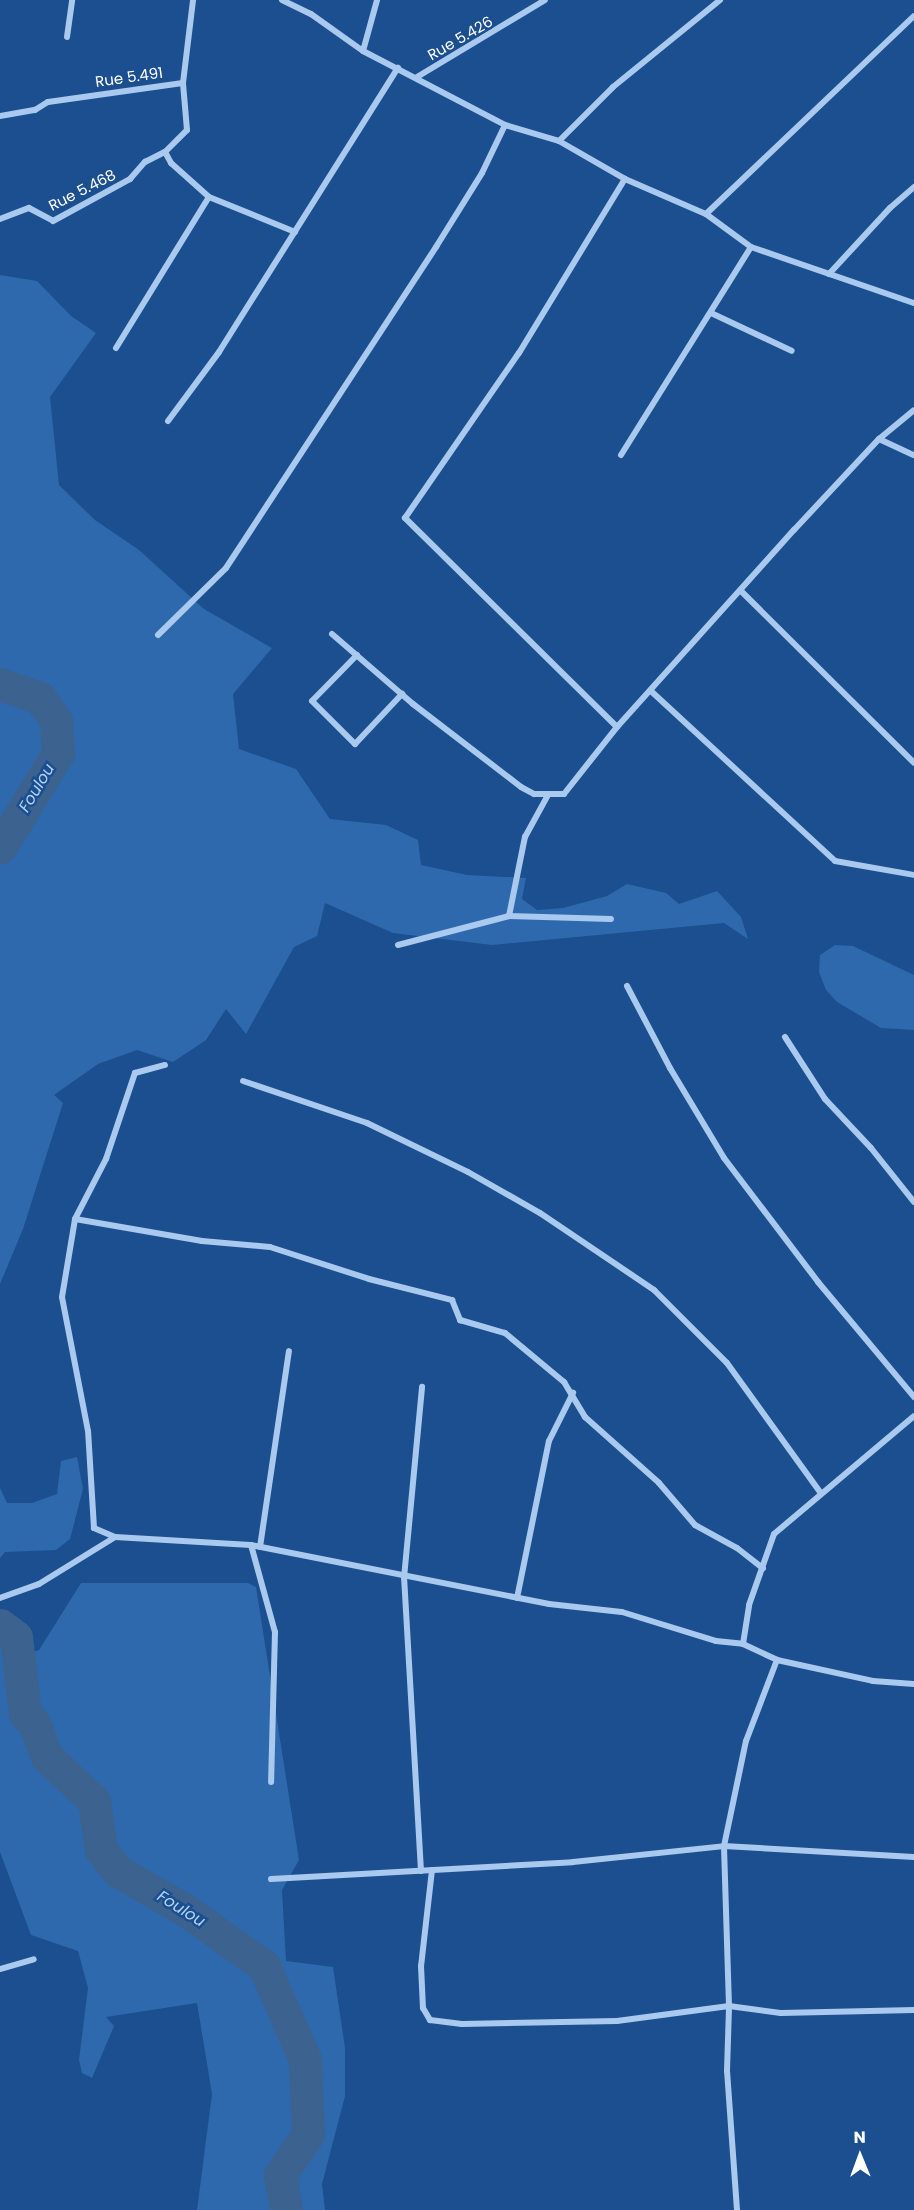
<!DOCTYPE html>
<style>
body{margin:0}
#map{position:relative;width:914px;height:2210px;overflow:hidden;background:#1b4f8f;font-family:Poppins,sans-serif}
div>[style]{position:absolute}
.green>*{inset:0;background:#2e69ad}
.river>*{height:33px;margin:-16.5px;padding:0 16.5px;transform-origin:16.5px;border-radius:16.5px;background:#3c6290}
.minor>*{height:6px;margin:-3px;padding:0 3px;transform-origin:3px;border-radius:3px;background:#a9c9ee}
span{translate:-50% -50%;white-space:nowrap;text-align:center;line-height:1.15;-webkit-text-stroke:5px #1b4f8f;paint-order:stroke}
.street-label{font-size:15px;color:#fff}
.water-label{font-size:16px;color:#b5d3f5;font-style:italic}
.north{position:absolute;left:830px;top:2126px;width:60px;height:60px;-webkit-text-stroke:4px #1b4f8f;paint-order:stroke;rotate:359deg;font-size:16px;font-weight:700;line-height:24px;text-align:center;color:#fff}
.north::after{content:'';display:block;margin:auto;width:21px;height:27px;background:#fff;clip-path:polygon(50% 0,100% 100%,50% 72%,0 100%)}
</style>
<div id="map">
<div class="green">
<div style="clip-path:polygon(0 275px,37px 281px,71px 316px,96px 333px,50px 397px,59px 485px,95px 520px,139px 550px,204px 609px,272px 648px,233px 694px,239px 749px,296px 769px,330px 819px,386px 825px,418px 840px,421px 865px,467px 875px,526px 878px,522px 899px,537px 910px,563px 908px,607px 896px,627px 884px,666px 893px,679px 904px,717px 891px,741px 917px,748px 939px,724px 923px,492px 945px,393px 933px,325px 903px,317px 936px,294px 947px,246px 1034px,226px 1009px,206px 1040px,173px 1062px,137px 1050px,98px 1064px,54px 1095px,63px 1103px,23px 1229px,0 1284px)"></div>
<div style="clip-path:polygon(835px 945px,853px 946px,914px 975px,914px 1030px,881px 1028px,837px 1002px,826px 990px,819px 972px,820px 955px)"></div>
<div style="clip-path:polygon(77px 1457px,83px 1489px,70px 1539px,56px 1550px,5px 1552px,0 1558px,0 1488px,7px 1503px,32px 1503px,57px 1494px,61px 1461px)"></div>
<div style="clip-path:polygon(81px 1583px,248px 1583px,256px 1587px,299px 1860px,282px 1890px,286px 1961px,333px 1967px,345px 2048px,345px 2096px,322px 2184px,325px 2210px,197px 2210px,212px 2094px,197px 2003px,106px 2017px,114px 2026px,92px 2078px,82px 2073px,79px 2060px,88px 1988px,78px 1951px,31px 1935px,0 1852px,0 1641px,26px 1654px,39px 1650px)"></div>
</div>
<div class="river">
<div style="left:0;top:684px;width:42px;rotate:19.3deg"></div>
<div style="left:40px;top:698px;width:28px;rotate:55deg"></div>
<div style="left:56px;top:721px;width:32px;rotate:86deg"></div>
<div style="left:58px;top:753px;width:111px;rotate:121.4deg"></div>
<div style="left:0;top:1625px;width:20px;rotate:37deg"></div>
<div style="left:16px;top:1637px;width:78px;rotate:83.3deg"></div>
<div style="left:25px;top:1714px;width:13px;rotate:45deg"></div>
<div style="left:34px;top:1723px;width:36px;rotate:69deg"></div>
<div style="left:47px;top:1757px;width:64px;rotate:43.1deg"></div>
<div style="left:94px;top:1801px;width:49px;rotate:81.9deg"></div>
<div style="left:101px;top:1850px;width:28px;rotate:51deg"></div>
<div style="left:119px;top:1872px;width:75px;rotate:29.6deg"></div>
<div style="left:184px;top:1909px;width:98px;rotate:35.5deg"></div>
<div style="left:264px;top:1966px;width:103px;rotate:66.4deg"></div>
<div style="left:305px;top:2060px;width:74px;rotate:87.7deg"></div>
<div style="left:308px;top:2134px;width:50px;rotate:124.3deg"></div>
<div style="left:280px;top:2175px;width:36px;rotate:80deg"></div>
</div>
<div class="minor">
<div style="left:282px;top:0;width:32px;rotate:26deg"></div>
<div style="left:311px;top:14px;width:64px;rotate:35.4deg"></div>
<div style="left:363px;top:51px;width:53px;rotate:-74.6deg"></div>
<div style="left:67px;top:37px;width:37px;rotate:-82deg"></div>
<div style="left:363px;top:51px;width:160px;rotate:27.5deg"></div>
<div style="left:505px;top:125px;width:56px;rotate:16.5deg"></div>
<div style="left:559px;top:141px;width:76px;rotate:29.9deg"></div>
<div style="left:625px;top:179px;width:88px;rotate:23.4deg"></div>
<div style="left:706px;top:214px;width:56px;rotate:36.3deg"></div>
<div style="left:751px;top:247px;width:172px;rotate:19deg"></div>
<div style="left:417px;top:77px;width:149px;rotate:-31deg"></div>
<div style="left:0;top:116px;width:36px;rotate:-10deg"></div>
<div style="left:35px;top:110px;width:15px;rotate:-32deg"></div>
<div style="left:48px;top:102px;width:136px;rotate:-8deg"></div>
<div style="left:183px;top:83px;width:84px;rotate:-83.1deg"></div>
<div style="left:559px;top:141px;width:76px;rotate:-45deg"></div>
<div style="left:613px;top:87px;width:138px;rotate:-39.1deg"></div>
<div style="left:165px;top:152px;width:13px;rotate:61deg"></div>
<div style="left:171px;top:163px;width:51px;rotate:41.8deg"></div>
<div style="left:209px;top:197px;width:93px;rotate:22.1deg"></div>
<div style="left:706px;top:214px;width:287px;rotate:-43.6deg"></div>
<div style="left:0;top:219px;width:31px;rotate:-21deg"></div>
<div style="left:29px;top:208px;width:27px;rotate:28deg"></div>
<div style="left:53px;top:221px;width:88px;rotate:-28.6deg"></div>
<div style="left:130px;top:179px;width:23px;rotate:-49deg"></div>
<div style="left:145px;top:162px;width:22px;rotate:-27deg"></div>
<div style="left:165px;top:152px;width:31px;rotate:-45deg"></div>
<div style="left:187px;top:130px;width:47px;rotate:-94.9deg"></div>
<div style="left:829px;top:274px;width:90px;rotate:-47.3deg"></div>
<div style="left:890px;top:208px;width:32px;rotate:-41deg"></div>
<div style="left:711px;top:313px;width:89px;rotate:25.1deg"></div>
<div style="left:116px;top:348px;width:177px;rotate:-58.4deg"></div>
<div style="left:168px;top:421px;width:86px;rotate:-53.5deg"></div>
<div style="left:219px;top:352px;width:336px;rotate:-57.8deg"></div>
<div style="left:879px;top:439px;width:38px;rotate:25deg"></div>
<div style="left:621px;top:455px;width:245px;rotate:-58deg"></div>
<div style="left:741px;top:591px;width:244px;rotate:44.8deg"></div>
<div style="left:332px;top:634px;width:107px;rotate:40.8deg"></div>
<div style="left:413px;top:704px;width:136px;rotate:37.5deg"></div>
<div style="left:521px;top:787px;width:15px;rotate:28deg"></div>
<div style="left:534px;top:794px;width:30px"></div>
<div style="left:564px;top:794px;width:85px;rotate:-51.7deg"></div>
<div style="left:617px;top:727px;width:265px;rotate:-48.1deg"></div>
<div style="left:794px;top:530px;width:125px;rotate:-47deg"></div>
<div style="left:879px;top:439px;width:45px;rotate:-39.6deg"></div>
<div style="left:158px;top:635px;width:95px;rotate:-44.6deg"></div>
<div style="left:226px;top:568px;width:384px;rotate:-56.8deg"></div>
<div style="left:436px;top:247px;width:87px;rotate:-58.1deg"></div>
<div style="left:482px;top:173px;width:53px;rotate:-64.4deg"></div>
<div style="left:357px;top:655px;width:64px;rotate:134.4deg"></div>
<div style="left:312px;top:701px;width:61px;rotate:45deg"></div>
<div style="left:355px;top:744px;width:69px;rotate:-46.8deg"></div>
<div style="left:652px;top:692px;width:249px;rotate:42.7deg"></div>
<div style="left:835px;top:861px;width:80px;rotate:10deg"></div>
<div style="left:617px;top:727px;width:298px;rotate:-135.4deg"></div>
<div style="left:405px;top:518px;width:201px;rotate:-55.4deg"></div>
<div style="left:519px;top:353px;width:204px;rotate:-58.7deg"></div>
<div style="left:509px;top:916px;width:102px;rotate:1.7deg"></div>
<div style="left:398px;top:945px;width:115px;rotate:-14.6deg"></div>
<div style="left:509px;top:916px;width:81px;rotate:-78.6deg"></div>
<div style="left:525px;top:837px;width:48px;rotate:-61.3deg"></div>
<div style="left:627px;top:986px;width:93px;rotate:62.3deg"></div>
<div style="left:670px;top:1068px;width:105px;rotate:59deg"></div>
<div style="left:724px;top:1158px;width:156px;rotate:52.8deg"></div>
<div style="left:818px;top:1282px;width:150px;rotate:50.1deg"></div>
<div style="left:785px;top:1037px;width:74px;rotate:57.2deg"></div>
<div style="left:825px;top:1099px;width:67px;rotate:46.8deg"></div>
<div style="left:871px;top:1148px;width:69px;rotate:51.5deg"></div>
<div style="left:243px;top:1081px;width:131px;rotate:18.7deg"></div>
<div style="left:367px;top:1123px;width:112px;rotate:25.9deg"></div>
<div style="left:468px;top:1172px;width:83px;rotate:29.7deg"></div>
<div style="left:540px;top:1213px;width:138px;rotate:34deg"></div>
<div style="left:654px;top:1290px;width:103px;rotate:45deg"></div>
<div style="left:727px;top:1363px;width:159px;rotate:54.2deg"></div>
<div style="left:75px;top:1219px;width:129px;rotate:9.8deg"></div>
<div style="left:202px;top:1241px;width:68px;rotate:5deg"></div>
<div style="left:270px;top:1247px;width:104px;rotate:17.9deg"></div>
<div style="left:369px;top:1279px;width:86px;rotate:14.2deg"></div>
<div style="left:452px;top:1300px;width:22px;rotate:68deg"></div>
<div style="left:460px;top:1320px;width:47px;rotate:16.1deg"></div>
<div style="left:505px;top:1333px;width:77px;rotate:39.7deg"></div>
<div style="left:564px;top:1382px;width:41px;rotate:59deg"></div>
<div style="left:585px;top:1417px;width:99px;rotate:41.7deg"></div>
<div style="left:659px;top:1483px;width:55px;rotate:49.4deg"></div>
<div style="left:695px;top:1525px;width:48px;rotate:28.7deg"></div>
<div style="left:737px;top:1548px;width:33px;rotate:38deg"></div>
<div style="left:115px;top:1537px;width:23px;rotate:-157deg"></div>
<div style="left:94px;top:1528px;width:97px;rotate:-93.5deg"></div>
<div style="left:88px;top:1431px;width:136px;rotate:-101deg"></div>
<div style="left:62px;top:1297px;width:79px;rotate:-80.5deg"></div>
<div style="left:75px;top:1219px;width:68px;rotate:-62.7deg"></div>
<div style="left:106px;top:1159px;width:91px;rotate:-71.4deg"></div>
<div style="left:135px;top:1073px;width:31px;rotate:-15deg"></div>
<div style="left:251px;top:1545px;width:90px;rotate:74.6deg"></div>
<div style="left:275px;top:1632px;width:150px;rotate:91.5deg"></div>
<div style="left:260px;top:1547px;width:198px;rotate:-81.6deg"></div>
<div style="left:0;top:1598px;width:41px;rotate:-19.7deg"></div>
<div style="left:39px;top:1584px;width:89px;rotate:-31.7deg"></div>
<div style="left:115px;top:1537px;width:136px;rotate:3.4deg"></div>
<div style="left:251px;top:1545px;width:304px;rotate:11.2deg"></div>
<div style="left:549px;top:1604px;width:73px;rotate:6.3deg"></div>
<div style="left:622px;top:1612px;width:98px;rotate:17.1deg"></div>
<div style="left:716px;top:1641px;width:27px;rotate:6deg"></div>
<div style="left:743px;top:1644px;width:38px;rotate:25deg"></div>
<div style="left:777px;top:1660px;width:98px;rotate:12.3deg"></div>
<div style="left:873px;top:1681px;width:41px;rotate:4.2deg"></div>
<div style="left:517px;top:1598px;width:160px;rotate:-78.5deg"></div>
<div style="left:549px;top:1441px;width:54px;rotate:-63.4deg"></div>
<div style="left:743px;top:1644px;width:39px;rotate:-81deg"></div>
<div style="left:749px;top:1605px;width:75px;rotate:-70.6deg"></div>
<div style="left:774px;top:1534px;width:183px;rotate:-40.1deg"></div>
<div style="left:432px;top:1870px;width:97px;rotate:96.5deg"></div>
<div style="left:421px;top:1966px;width:42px;rotate:87.3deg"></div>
<div style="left:423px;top:2008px;width:14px;rotate:60deg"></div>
<div style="left:430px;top:2020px;width:32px;rotate:7deg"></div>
<div style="left:462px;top:2024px;width:155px;rotate:-1.1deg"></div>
<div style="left:617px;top:2021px;width:113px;rotate:-7.6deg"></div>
<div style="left:729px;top:2006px;width:52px;rotate:7.7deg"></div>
<div style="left:781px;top:2013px;width:133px;rotate:-1.3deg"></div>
<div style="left:421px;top:1871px;width:293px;rotate:-93.3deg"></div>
<div style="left:404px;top:1578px;width:192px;rotate:-84.6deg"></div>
<div style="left:271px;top:1879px;width:302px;rotate:-3.2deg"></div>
<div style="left:573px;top:1862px;width:152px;rotate:-6deg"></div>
<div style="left:724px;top:1846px;width:190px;rotate:3.3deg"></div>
<div style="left:0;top:1969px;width:35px;rotate:-16deg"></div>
<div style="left:737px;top:2210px;width:139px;rotate:-94.1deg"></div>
<div style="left:727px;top:2071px;width:65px;rotate:-88.2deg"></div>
<div style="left:729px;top:2006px;width:160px;rotate:-91.8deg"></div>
<div style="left:724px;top:1846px;width:107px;rotate:-78.2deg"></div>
<div style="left:746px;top:1741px;width:87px;rotate:-69.1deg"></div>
</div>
<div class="street-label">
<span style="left:460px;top:38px;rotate:-30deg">Rue 5.426</span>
<span style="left:129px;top:77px;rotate:-8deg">Rue 5.491</span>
<span style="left:82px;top:190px;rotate:-27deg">Rue 5.468</span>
</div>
<div class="water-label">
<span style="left:37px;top:788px;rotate:-59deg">Foulou</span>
<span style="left:181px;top:1909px;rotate:32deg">Foulou</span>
</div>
<div class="north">N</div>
</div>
